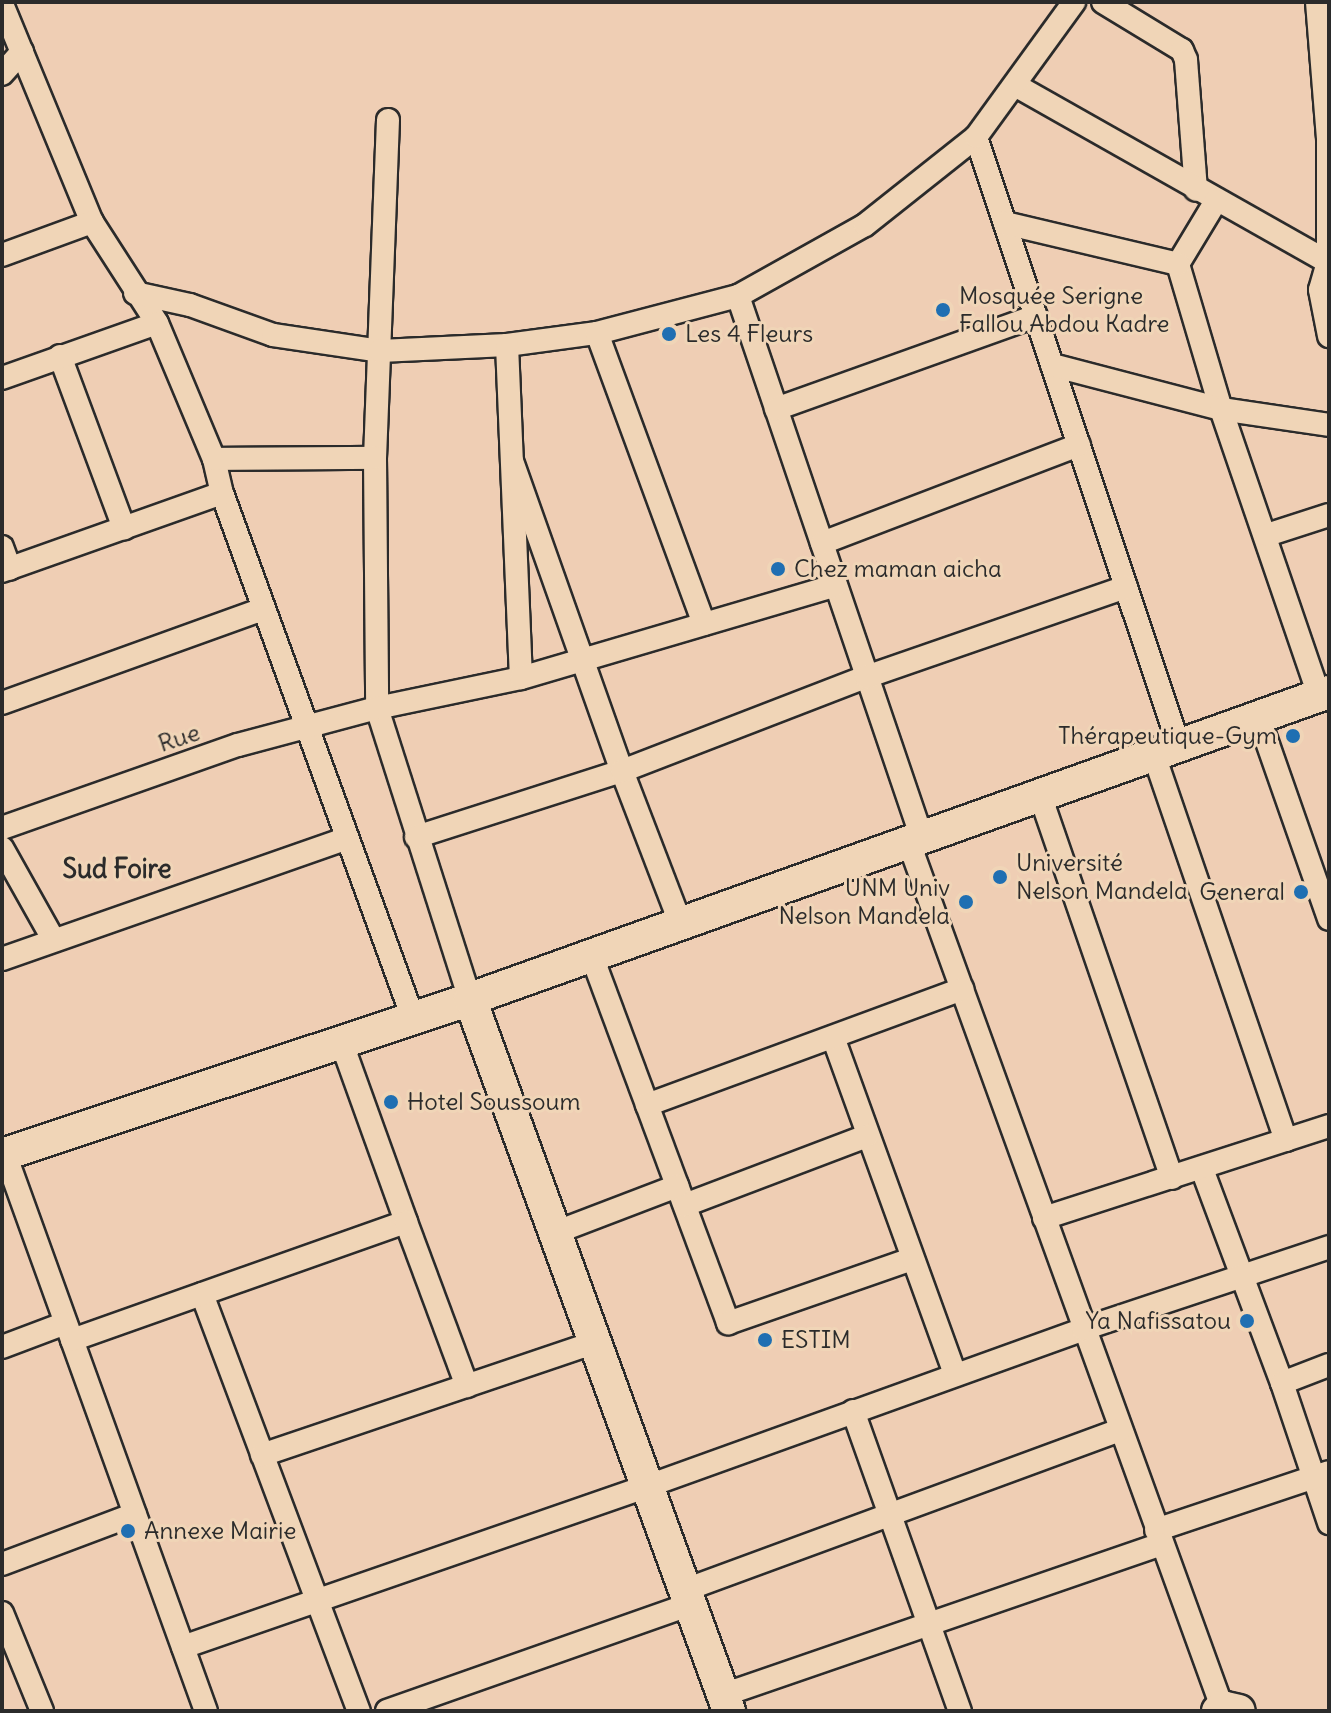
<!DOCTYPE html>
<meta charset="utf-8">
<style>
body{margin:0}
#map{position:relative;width:1331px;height:1713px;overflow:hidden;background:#efceb4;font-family:Delius,sans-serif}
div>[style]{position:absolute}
.roads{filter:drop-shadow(2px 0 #2b2b2b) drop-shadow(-2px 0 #2b2b2b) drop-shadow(0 2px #2b2b2b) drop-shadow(0 -2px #2b2b2b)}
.street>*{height:22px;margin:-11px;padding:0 11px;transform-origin:11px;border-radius:11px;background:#f0d5b7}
.secondary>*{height:32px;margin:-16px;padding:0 16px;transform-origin:16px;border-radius:16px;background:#f0d5b7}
.dots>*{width:22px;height:22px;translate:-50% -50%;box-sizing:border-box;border:4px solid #f0d5b7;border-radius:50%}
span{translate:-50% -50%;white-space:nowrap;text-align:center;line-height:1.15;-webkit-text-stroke:6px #f0d5b7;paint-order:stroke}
.poi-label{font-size:24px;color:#2b2b2b}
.left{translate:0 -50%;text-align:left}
.right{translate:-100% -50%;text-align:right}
.street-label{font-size:24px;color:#2b2b2b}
.neighbourhood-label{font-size:26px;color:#2b2b2b;font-weight:700}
.frame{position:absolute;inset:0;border:4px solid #2b2b2b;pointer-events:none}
</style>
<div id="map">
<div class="roads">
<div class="street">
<div style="left:1103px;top:2px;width:92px;rotate:31.3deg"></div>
<div style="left:1182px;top:50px;width:11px;rotate:68deg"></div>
<div style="left:1186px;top:60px;width:130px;rotate:85.6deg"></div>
<div style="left:1317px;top:2px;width:136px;rotate:85.4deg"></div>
<div style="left:1328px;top:138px;width:124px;rotate:90deg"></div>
<div style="left:1328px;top:262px;width:29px;rotate:106deg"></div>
<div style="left:1320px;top:290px;width:47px;rotate:78.9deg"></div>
<div style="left:2px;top:4px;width:236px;rotate:67.6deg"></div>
<div style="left:92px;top:222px;width:120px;rotate:57.2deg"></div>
<div style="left:157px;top:323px;width:147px;rotate:67.3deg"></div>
<div style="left:214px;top:459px;width:35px;rotate:77deg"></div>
<div style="left:222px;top:493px;width:559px;rotate:70.01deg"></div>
<div style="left:2px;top:74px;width:30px;rotate:-48deg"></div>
<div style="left:1015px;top:85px;width:361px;rotate:29.5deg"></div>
<div style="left:388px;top:120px;width:338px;rotate:92.2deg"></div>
<div style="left:375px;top:458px;width:250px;rotate:89.5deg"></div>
<div style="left:377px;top:708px;width:305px;rotate:72.3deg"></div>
<div style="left:976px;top:137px;width:642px;rotate:71.57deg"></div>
<div style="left:1216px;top:201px;width:74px;rotate:121.1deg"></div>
<div style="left:1178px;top:264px;width:151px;rotate:73.5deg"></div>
<div style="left:1221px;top:409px;width:302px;rotate:71.1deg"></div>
<div style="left:1005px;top:223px;width:178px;rotate:13.3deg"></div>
<div style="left:2px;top:255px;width:96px;rotate:-20.1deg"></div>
<div style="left:135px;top:293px;width:56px;rotate:12.3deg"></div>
<div style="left:190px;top:305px;width:88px;rotate:19.9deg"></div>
<div style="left:273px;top:335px;width:108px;rotate:8.5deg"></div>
<div style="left:380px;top:351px;width:127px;rotate:-2.7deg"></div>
<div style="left:507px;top:345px;width:91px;rotate:-7.6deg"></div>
<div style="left:597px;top:333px;width:146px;rotate:-14.7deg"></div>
<div style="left:738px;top:296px;width:145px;rotate:-29.2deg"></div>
<div style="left:865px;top:225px;width:142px;rotate:-38.4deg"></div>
<div style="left:976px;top:137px;width:167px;rotate:-54deg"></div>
<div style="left:738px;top:296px;width:572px;rotate:71.25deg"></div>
<div style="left:597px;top:333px;width:310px;rotate:69.8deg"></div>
<div style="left:507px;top:345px;width:333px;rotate:87.6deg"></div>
<div style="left:60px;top:356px;width:184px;rotate:69.6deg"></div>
<div style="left:1052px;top:365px;width:175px;rotate:14.6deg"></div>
<div style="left:1221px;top:409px;width:109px;rotate:8.4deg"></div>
<div style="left:2px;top:378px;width:164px;rotate:-19.5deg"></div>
<div style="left:776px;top:409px;width:276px;rotate:-19.7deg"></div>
<div style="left:214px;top:459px;width:161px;rotate:-0.4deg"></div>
<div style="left:512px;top:461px;width:329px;rotate:70.5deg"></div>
<div style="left:622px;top:771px;width:162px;rotate:69deg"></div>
<div style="left:1267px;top:535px;width:65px;rotate:-17.9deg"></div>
<div style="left:822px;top:543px;width:275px;rotate:-20.9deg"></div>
<div style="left:2px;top:547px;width:23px;rotate:70deg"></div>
<div style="left:2px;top:571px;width:233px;rotate:-19.5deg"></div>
<div style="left:2px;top:703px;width:277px;rotate:-19.8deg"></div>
<div style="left:1258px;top:716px;width:215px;rotate:70.7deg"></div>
<div style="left:1154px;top:755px;width:407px;rotate:71.1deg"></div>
<div style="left:1040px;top:795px;width:405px;rotate:71deg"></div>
<div style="left:2px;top:828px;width:250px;rotate:-19.4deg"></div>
<div style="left:238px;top:745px;width:144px;rotate:-14.9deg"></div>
<div style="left:377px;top:708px;width:147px;rotate:-11.8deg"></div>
<div style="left:521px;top:678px;width:328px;rotate:-16.4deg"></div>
<div style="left:416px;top:837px;width:216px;rotate:-17.8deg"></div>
<div style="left:622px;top:771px;width:261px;rotate:-21.1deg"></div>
<div style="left:866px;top:677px;width:275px;rotate:-19.1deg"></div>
<div style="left:909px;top:843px;width:919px;rotate:70.09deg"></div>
<div style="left:2px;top:848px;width:104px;rotate:60.7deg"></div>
<div style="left:591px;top:954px;width:394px;rotate:69.6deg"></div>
<div style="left:728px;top:1323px;width:195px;rotate:-19.2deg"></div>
<div style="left:2px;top:959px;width:366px;rotate:-19.3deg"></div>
<div style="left:833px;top:1037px;width:358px;rotate:70.1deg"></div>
<div style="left:341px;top:1041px;width:192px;rotate:70.2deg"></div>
<div style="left:647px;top:1105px;width:336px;rotate:-20.2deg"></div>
<div style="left:5px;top:1154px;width:592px;rotate:70.16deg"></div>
<div style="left:1202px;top:1169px;width:228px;rotate:69.5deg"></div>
<div style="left:1282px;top:1383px;width:148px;rotate:71.4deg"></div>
<div style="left:685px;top:1205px;width:195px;rotate:-20.8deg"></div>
<div style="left:1044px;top:1218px;width:299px;rotate:-17.9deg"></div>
<div style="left:554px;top:1233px;width:132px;rotate:-20.9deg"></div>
<div style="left:202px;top:1294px;width:446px;rotate:69.4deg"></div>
<div style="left:72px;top:1340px;width:354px;rotate:-19.5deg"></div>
<div style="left:406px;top:1222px;width:175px;rotate:69.6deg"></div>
<div style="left:2px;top:1347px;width:68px;rotate:-20.6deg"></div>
<div style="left:1282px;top:1383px;width:50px;rotate:-21deg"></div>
<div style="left:853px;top:1411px;width:319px;rotate:70.4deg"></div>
<div style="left:262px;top:1455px;width:352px;rotate:-18.7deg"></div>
<div style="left:1156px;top:1530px;width:182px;rotate:-18.5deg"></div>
<div style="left:2px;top:1564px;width:142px;rotate:-20.6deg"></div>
<div style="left:685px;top:1590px;width:463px;rotate:-20.2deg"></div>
<div style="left:2px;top:1613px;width:106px;rotate:67.8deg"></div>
<div style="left:183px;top:1647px;width:492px;rotate:-19.1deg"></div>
<div style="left:648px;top:1486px;width:462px;rotate:-19.8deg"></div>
<div style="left:1083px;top:1329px;width:259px;rotate:-18.4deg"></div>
<div style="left:723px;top:1695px;width:463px;rotate:-19deg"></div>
<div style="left:387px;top:1711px;width:321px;rotate:-19.4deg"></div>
</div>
<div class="secondary">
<div style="left:470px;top:999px;width:758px;rotate:70.01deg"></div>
<div style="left:2px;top:1155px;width:493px;rotate:-18.4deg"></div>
<div style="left:470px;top:999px;width:912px;rotate:-19.67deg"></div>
<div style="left:1218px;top:1711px;width:6px;rotate:-45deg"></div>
<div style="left:1222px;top:1707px;width:17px;rotate:13deg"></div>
</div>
</div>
<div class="dots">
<div style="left:943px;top:310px;background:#1f6fb2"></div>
<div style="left:669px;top:334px;background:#1f6fb2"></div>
<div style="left:778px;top:569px;background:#1f6fb2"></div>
<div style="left:1293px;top:736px;background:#1f6fb2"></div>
<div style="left:1000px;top:877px;background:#1f6fb2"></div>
<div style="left:1301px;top:892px;background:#1f6fb2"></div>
<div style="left:966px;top:902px;background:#1f6fb2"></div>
<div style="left:391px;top:1102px;background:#1f6fb2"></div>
<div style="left:1247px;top:1321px;background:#1f6fb2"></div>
<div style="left:765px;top:1340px;background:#1f6fb2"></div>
<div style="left:128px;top:1531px;background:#1f6fb2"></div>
</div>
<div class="poi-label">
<span class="left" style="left:959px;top:310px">Mosquée Serigne<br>Fallou Abdou Kadre</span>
<span class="left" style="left:685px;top:334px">Les 4 Fleurs</span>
<span class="left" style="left:794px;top:569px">Chez maman aicha</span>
<span class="right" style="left:1277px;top:736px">Thérapeutique-Gym</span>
<span class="left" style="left:1016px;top:877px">Université<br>Nelson Mandela</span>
<span class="right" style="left:950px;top:902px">UNM Univ<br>Nelson Mandela</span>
<span class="right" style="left:1285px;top:892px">General</span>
<span class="left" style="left:407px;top:1102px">Hotel Soussoum</span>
<span class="right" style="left:1231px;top:1321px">Ya Nafissatou</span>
<span class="left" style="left:781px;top:1340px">ESTIM</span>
<span class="left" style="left:144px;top:1531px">Annexe Mairie</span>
</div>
<div class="street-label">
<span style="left:179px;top:738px;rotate:-18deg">Rue</span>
</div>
<div class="neighbourhood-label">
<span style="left:117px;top:869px">Sud Foire</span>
</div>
<div class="frame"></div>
</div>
